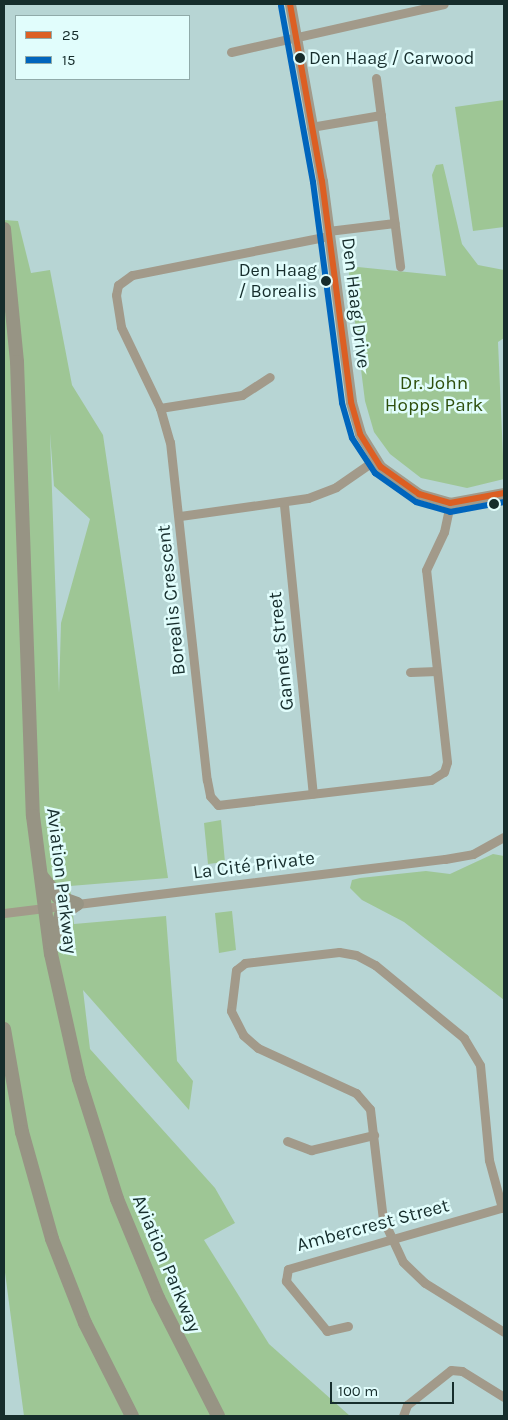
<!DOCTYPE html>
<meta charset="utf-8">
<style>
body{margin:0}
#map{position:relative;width:508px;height:1420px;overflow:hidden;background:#b7d5d4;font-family:Karla,sans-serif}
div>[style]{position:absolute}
.green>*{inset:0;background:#9ec695}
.minor>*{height:9px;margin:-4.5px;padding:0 4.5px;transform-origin:4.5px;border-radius:4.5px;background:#a29a8a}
.tertiary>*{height:11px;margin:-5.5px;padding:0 5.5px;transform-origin:5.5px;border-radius:5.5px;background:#a29a8a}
.primary>*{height:14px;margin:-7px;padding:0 7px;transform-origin:7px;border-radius:7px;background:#979484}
.bus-1>*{height:6px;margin:-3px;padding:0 3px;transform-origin:3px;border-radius:3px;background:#dc5f23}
.bus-2>*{height:6px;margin:-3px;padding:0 3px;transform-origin:3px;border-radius:3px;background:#0065bd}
.dots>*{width:14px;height:14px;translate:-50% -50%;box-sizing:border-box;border:2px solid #e1fdfc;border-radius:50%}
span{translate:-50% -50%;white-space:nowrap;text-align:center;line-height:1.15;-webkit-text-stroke:5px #e1fdfc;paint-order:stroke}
.bus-label{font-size:18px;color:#162d2c}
.left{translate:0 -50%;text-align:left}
.right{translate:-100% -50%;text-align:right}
.street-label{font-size:19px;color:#162d2c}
.park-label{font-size:19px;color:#2e4f0c}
.frame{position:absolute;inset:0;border:5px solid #162d2c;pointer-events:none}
.legend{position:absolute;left:15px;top:15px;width:175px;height:65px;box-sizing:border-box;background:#e1fdfc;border:1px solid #90aaa9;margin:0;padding:6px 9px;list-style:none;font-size:15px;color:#162d2c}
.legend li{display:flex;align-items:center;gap:10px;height:25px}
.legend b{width:25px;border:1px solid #90aaa9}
.scale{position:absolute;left:330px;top:1382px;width:124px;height:22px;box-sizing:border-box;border:2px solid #162d2c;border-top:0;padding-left:6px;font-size:15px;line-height:18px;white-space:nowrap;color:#162d2c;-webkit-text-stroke:4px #e1fdfc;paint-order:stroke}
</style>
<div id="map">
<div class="green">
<div style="clip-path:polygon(504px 100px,504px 227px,473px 231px,455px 107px)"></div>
<div style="clip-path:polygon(443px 164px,462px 244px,478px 265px,504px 270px,504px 338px,498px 342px,504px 479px,467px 488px,421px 478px,390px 454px,374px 432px,365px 401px,348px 266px,446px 276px,432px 175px,436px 165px)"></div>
<div style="clip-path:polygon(evenodd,4px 220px,18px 221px,31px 273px,50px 270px,72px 385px,103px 435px,168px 878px,70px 886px,74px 924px,166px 916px,177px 1061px,193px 1081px,189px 1110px,83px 990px,90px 1049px,215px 1188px,235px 1223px,204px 1240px,269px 1344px,350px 1416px,24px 1416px,4px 1265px,4px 220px,50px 433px,54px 486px,90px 519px,61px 623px,59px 693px,50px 433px)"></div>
<div style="clip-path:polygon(221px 820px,225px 862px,208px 864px,204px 823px)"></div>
<div style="clip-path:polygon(493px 854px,504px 856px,504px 1000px,404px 922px,362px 900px,350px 888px,352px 880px,360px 878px,426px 871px,450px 874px)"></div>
<div style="clip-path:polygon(232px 911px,236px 950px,219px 953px,215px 913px)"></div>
</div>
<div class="minor">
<div style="left:231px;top:52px;width:218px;rotate:-12.7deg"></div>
<div style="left:376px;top:78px;width:190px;rotate:82.7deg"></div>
<div style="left:311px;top:127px;width:71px;rotate:-9.7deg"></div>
<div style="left:328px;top:231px;width:67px;rotate:-6.8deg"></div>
<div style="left:329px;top:236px;width:201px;rotate:168.8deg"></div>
<div style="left:132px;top:275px;width:17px;rotate:144deg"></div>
<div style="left:118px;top:285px;width:10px;rotate:101deg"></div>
<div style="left:116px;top:295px;width:32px;rotate:81deg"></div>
<div style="left:121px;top:327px;width:90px;rotate:64.3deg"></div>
<div style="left:160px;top:408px;width:35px;rotate:74deg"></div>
<div style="left:170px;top:442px;width:340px;rotate:83.8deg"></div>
<div style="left:207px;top:780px;width:16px;rotate:79deg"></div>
<div style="left:210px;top:796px;width:12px;rotate:48deg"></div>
<div style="left:218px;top:805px;width:214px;rotate:-6.7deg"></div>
<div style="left:431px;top:780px;width:15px;rotate:-32deg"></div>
<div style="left:444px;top:772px;width:10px;rotate:-73deg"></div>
<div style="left:447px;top:762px;width:193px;rotate:-96.2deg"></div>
<div style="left:426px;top:570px;width:42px;rotate:-64.7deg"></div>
<div style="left:444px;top:532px;width:30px;rotate:-78deg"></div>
<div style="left:160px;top:408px;width:83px;rotate:-9deg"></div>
<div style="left:242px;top:395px;width:33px;rotate:-33deg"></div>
<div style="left:284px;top:505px;width:290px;rotate:84.3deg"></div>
<div style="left:180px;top:516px;width:129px;rotate:-8deg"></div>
<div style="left:308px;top:498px;width:30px;rotate:-21deg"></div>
<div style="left:336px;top:487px;width:47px;rotate:-34.7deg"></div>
<div style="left:410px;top:672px;width:27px;rotate:-2deg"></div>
<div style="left:4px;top:913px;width:444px;rotate:-7deg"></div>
<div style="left:445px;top:859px;width:28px;rotate:-10deg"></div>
<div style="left:473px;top:854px;width:35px;rotate:-29deg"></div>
<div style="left:287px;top:1141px;width:26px;rotate:21deg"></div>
<div style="left:311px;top:1150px;width:65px;rotate:-13.4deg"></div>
<div style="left:502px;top:1208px;width:50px;rotate:-105.2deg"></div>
<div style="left:489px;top:1160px;width:95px;rotate:-95.4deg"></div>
<div style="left:480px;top:1065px;width:31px;rotate:-121deg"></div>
<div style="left:464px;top:1038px;width:115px;rotate:-140.6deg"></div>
<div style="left:375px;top:965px;width:21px;rotate:-152deg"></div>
<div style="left:356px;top:955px;width:17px;rotate:-170deg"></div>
<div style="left:339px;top:952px;width:95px;rotate:173.3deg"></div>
<div style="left:245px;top:963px;width:11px;rotate:142deg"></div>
<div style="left:236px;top:970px;width:41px;rotate:97deg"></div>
<div style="left:231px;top:1011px;width:27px;rotate:63deg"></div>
<div style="left:243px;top:1035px;width:20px;rotate:41deg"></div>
<div style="left:258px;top:1048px;width:108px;rotate:24.7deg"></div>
<div style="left:356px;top:1093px;width:21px;rotate:49deg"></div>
<div style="left:370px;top:1109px;width:111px;rotate:83.3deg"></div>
<div style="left:383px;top:1219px;width:47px;rotate:65.1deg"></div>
<div style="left:403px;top:1262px;width:30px;rotate:44deg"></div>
<div style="left:425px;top:1283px;width:93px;rotate:31.8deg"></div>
<div style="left:348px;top:1326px;width:22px;rotate:167deg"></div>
<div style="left:327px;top:1331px;width:65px;rotate:-129.4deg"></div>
<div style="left:286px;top:1281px;width:12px;rotate:-81deg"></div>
<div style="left:288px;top:1269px;width:225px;rotate:-16deg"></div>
<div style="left:403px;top:1416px;width:12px;rotate:-70deg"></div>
<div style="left:407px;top:1405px;width:56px;rotate:-38.5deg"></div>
<div style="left:451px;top:1370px;width:11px;rotate:5deg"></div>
<div style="left:462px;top:1371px;width:49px;rotate:31.8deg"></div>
</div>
<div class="tertiary">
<div style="left:290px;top:4px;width:180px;rotate:79.8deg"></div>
<div style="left:322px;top:181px;width:223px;rotate:82.5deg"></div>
<div style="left:351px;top:402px;width:33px;rotate:74deg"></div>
<div style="left:360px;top:434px;width:39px;rotate:58deg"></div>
<div style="left:381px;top:467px;width:47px;rotate:35.4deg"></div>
<div style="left:419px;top:494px;width:32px;rotate:16deg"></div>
<div style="left:450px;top:503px;width:55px;rotate:-10.5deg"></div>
</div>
<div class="primary">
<div style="left:4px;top:229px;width:134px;rotate:84.4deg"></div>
<div style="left:17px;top:362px;width:454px;rotate:88deg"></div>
<div style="left:33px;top:816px;width:139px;rotate:82.6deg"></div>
<div style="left:51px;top:954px;width:128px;rotate:77.4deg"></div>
<div style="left:79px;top:1079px;width:126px;rotate:72.4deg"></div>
<div style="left:117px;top:1199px;width:107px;rotate:67.5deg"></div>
<div style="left:158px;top:1298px;width:132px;rotate:63deg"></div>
<div style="left:42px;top:877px;width:26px;rotate:51deg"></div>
<div style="left:58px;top:897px;width:20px;rotate:20deg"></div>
<div style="left:52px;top:943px;width:29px;rotate:-72deg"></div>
<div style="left:61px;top:915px;width:19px;rotate:-35deg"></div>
<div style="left:4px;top:1029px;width:105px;rotate:80.1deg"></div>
<div style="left:22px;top:1132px;width:111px;rotate:74.3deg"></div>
<div style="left:52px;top:1239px;width:90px;rotate:68.6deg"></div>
<div style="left:85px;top:1323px;width:104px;rotate:63.2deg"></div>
</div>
<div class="bus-1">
<div style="left:290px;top:4px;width:180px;rotate:79.8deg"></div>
<div style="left:322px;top:181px;width:223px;rotate:82.5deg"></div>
<div style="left:351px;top:402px;width:33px;rotate:74deg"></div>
<div style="left:360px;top:434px;width:39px;rotate:58deg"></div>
<div style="left:381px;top:467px;width:47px;rotate:35.4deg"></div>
<div style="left:419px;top:494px;width:32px;rotate:16deg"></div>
<div style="left:450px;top:503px;width:55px;rotate:-10.5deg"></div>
</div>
<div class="bus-2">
<div style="left:281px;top:6px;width:179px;rotate:79.7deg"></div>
<div style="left:313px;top:182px;width:223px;rotate:82.5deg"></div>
<div style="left:342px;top:403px;width:36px;rotate:74deg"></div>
<div style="left:352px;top:438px;width:42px;rotate:56.7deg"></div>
<div style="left:375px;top:473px;width:50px;rotate:35.3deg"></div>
<div style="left:416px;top:502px;width:35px;rotate:16deg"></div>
<div style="left:450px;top:512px;width:55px;rotate:-10.5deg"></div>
</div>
<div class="dots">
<div style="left:300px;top:58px;background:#162d2c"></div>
<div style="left:326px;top:281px;background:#162d2c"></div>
<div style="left:494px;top:504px;background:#162d2c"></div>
</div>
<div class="bus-label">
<span class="left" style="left:309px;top:58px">Den Haag / Carwood</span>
<span class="right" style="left:317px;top:281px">Den Haag<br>/ Borealis</span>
</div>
<div class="street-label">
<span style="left:355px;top:303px;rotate:83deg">Den Haag Drive</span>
<span style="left:172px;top:600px;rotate:-96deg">Borealis Crescent</span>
<span style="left:282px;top:651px;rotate:-96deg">Gannet Street</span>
<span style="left:254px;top:866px;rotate:-7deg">La Cité Private</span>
<span style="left:61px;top:881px;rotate:83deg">Aviation Parkway</span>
<span style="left:373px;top:1226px;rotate:-15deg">Ambercrest Street</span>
<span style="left:166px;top:1264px;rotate:67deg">Aviation Parkway</span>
</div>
<div class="park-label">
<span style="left:434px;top:395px">Dr. John<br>Hopps Park</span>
</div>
<div class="frame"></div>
<ul class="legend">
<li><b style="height:6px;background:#dc5f23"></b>25</li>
<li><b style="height:6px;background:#0065bd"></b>15</li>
</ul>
<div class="scale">100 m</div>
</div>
